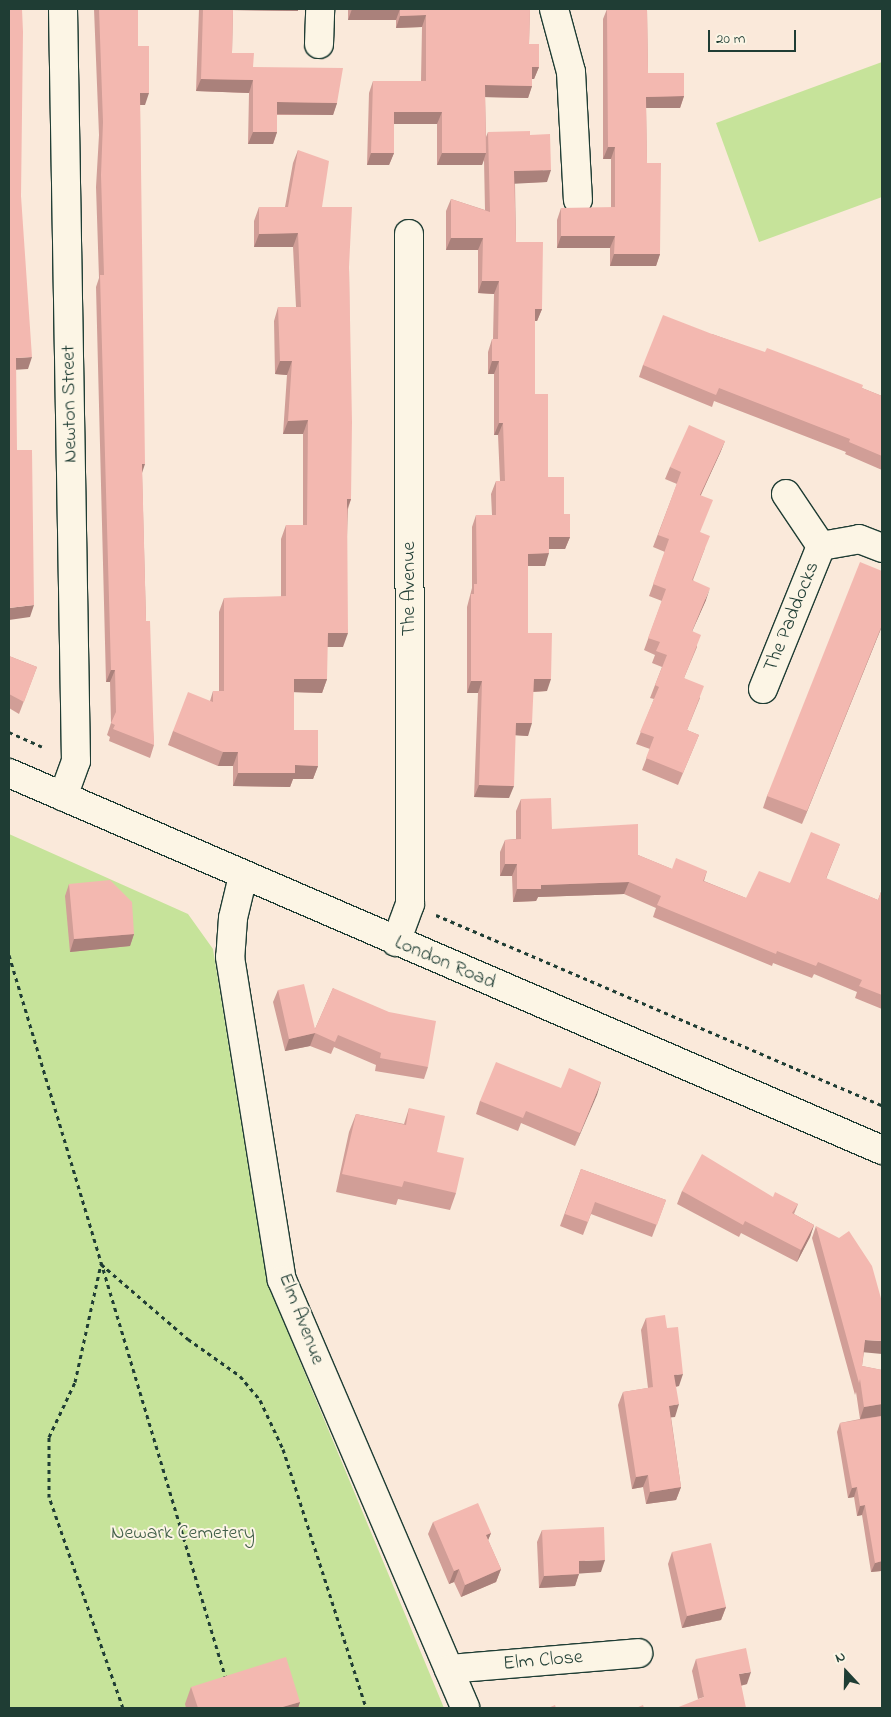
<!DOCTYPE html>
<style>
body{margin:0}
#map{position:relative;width:891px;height:1717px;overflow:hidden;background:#fae9da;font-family:"Indie Flower",sans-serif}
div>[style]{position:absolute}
.green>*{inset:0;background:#c6e39a}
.path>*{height:3px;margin-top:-1.5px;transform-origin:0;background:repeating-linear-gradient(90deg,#1f3d34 0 4px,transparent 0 8px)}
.roads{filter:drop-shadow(1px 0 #1f3d34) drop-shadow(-1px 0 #1f3d34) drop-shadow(0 1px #1f3d34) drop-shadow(0 -1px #1f3d34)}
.minor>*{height:28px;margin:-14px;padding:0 14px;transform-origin:14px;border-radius:14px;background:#fcf5e5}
.major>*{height:28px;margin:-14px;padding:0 14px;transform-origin:14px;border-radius:14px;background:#fcf5e5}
.wall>*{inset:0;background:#d19e97}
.shaded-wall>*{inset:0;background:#aa817b}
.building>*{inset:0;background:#f3b8b0}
span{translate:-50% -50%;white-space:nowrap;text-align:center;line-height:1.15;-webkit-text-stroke:4px #fcf5e5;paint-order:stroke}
.street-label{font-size:20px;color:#1f3d34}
.park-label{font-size:20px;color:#405e48}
.frame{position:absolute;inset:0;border:10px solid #1f3d34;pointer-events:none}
.north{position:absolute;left:821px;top:1647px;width:50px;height:50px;-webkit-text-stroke:4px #fcf5e5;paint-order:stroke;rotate:339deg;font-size:14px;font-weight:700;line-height:20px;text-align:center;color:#1f3d34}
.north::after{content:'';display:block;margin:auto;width:18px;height:22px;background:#1f3d34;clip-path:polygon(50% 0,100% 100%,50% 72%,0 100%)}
.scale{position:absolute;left:708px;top:30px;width:88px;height:22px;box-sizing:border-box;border:2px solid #1f3d34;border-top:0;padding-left:6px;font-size:15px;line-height:18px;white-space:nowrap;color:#1f3d34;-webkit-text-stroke:4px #fcf5e5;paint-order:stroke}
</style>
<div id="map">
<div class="green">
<div style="clip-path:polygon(882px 62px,882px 197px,759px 242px,716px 123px)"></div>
<div style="clip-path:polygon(9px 834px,188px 914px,213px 949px,267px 1282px,444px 1708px,9px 1708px)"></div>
</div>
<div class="path">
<div style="left:9px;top:732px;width:36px;rotate:24deg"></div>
<div style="left:436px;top:915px;width:485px;rotate:23.1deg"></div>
<div style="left:9px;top:955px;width:756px;rotate:73.32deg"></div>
<div style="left:123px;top:1708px;width:224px;rotate:-109.3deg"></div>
<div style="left:49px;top:1497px;width:60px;rotate:-90deg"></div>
<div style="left:49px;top:1437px;width:61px;rotate:-64.7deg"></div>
<div style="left:75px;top:1382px;width:121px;rotate:-77.6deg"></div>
<div style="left:101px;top:1264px;width:115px;rotate:40.8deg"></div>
<div style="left:188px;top:1339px;width:64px;rotate:35.4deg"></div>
<div style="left:240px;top:1376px;width:31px;rotate:50deg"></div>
<div style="left:260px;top:1400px;width:54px;rotate:64.9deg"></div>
<div style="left:283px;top:1449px;width:272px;rotate:72.2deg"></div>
</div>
<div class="roads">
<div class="minor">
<div style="left:63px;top:9px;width:752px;rotate:89.01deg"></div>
<div style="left:76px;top:761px;width:38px;rotate:110deg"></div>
<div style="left:554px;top:9px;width:65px;rotate:74.9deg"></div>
<div style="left:571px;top:72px;width:128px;rotate:86.9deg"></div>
<div style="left:319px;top:44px;width:35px;rotate:-88deg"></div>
<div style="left:786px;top:494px;width:63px;rotate:56.1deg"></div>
<div style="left:821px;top:546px;width:39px;rotate:-10deg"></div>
<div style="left:859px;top:539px;width:25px;rotate:21deg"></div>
<div style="left:763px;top:689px;width:154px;rotate:-67.9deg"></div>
<div style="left:243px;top:876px;width:43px;rotate:103.4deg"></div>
<div style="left:233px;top:918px;width:39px;rotate:94deg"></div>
<div style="left:230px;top:957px;width:327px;rotate:80.9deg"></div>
<div style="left:282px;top:1280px;width:465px;rotate:66.8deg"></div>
<div style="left:396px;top:942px;width:40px;rotate:-69.8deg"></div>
<div style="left:410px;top:904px;width:670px;rotate:-90.09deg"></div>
<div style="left:449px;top:1669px;width:190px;rotate:-4.8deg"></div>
</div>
<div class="major">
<div style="left:9px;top:773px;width:951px;rotate:23.36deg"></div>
</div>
</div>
<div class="wall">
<div style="clip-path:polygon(94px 9px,138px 9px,138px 46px,145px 105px,140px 105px,142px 473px,146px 621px,154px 745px,150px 758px,109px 741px,110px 737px,107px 735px,111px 723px,110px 682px,106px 682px,96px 287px,99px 278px,96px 187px,99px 135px)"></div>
<div style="clip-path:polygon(199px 9px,298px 9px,298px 11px,233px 10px,232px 53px,253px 67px,337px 103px,333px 115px,277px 115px,277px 132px,273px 144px,248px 144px,249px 93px,196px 91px)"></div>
<div style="clip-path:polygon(348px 9px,530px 9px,529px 44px,539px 67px,534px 79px,532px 79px,532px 86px,528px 98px,485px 97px,486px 137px,488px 132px,530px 135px,547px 182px,515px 183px,516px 242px,542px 309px,537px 321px,535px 321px,535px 394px,548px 477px,564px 514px,570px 537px,565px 549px,549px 549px,545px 566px,528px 566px,528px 633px,547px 691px,533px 692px,528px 736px,515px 735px,509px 798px,474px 797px,478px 693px,467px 693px,467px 607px,472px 588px,472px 527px,476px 515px,492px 515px,491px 494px,496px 481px,500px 481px,498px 435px,494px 435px,494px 374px,488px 374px,488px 352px,492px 339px,493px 339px,494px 294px,478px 293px,478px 250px,446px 250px,446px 211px,451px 199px,485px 210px,484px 160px,482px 165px,437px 165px,437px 124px,394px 124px,394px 153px,389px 165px,367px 165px,369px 93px,373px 81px,421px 81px,422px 27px,396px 28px,396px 20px,348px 20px)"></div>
<div style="clip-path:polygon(607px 9px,647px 9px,648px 73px,684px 96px,680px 108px,646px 108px,647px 163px,660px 254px,656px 266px,610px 266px,610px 248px,557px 248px,557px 220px,561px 208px,611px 208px,611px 159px,603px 159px,603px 19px)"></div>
<div style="clip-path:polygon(298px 150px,322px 207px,349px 267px,351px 499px,348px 509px,343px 647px,327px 647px,327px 679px,322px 693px,294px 692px,294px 730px,318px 766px,313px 779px,293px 779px,290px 787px,233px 786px,233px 766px,218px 766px,168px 745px,173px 731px,210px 701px,213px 691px,219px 691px,219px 612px,224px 598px,281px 597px,281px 539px,286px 525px,303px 525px,303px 434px,283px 434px,287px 375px,275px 374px,274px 321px,278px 307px,296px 307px,293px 247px,254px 247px,254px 221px,259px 207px,285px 207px,293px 163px)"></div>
<div style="clip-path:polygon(712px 334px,862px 388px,882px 396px,882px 470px,845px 454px,846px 452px,714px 401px,712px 407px,639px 377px,643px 365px)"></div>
<div style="clip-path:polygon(725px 441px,720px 453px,701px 495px,700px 532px,705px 548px,693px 580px,706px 600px,692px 631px,697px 647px,684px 678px,700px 698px,687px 730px,699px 735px,678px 785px,642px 770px,650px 749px,636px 744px,654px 699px,650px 698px,662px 667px,652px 663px,655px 655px,644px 650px,662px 601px,649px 596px,665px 552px,653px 547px,677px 484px,665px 479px,670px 467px)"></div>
<div style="clip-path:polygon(882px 571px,882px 626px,802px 824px,763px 808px,767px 796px)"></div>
<div style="clip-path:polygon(9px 656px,37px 667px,19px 714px,9px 708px)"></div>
<div style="clip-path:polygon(521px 799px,552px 829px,638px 855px,672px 869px,707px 871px,704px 881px,746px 898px,790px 883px,840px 844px,826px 879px,878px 900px,882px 889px,882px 1009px,855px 998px,857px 992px,814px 974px,812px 978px,773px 963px,772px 966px,653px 917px,656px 908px,624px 894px,538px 897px,536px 901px,513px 902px,512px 876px,500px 876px,500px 852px,505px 840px,516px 839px,516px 811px)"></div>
<div style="clip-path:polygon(69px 884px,134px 934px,130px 946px,70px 952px,65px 896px)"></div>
<div style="clip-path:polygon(333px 988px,428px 1067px,424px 1079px,375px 1071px,376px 1065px,334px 1047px,331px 1054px,310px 1046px,285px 1051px,273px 1002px,278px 990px,315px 1029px)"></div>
<div style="clip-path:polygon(601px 1082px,575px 1146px,521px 1123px,518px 1131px,476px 1114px,480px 1101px,561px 1088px)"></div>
<div style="clip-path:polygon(409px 1108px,437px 1152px,456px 1193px,450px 1210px,398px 1199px,396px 1205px,336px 1192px,349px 1132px,356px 1114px,404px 1124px)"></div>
<div style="clip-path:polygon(581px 1169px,666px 1200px,652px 1237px,591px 1214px,583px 1235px,560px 1226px)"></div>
<div style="clip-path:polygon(682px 1191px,773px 1197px,798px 1204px,794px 1214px,814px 1225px,810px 1237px,797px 1262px,741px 1233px,739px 1237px,677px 1204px)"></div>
<div style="clip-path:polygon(816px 1226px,864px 1352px,862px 1366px,882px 1370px,882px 1574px,881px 1571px,871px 1572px,862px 1515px,857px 1516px,854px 1497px,848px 1498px,837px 1432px,840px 1423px,860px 1419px,856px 1392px,855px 1395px,812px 1238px)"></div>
<div style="clip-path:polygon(646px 1318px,667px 1328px,679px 1386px,676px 1387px,675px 1417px,671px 1417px,681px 1487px,676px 1500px,646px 1504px,643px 1487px,632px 1489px,618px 1405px,623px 1392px,648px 1388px,641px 1330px)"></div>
<div style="clip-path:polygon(433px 1522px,491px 1533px,488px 1540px,501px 1569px,496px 1582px,461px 1597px,454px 1582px,449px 1584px,428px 1534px)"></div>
<div style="clip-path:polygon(542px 1530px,601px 1572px,579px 1573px,575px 1586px,539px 1588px,537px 1542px)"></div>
<div style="clip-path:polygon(672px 1552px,726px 1607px,721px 1620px,682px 1628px,668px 1564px)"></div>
<div style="clip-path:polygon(696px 1659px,747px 1684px,698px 1699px,692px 1671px)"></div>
<div style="clip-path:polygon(191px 1687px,300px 1702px,298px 1708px,186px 1708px,185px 1704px)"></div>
</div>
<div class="shaded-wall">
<div style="clip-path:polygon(229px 9px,298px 9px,298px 11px,229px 10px)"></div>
<div style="clip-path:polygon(352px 9px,400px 9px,396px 20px,348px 20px)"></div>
<div style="clip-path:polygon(426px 15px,422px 27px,396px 28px,400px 16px)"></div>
<div style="clip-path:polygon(532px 67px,539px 67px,534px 79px,528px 79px)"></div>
<div style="clip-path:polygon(201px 79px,253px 80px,249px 93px,196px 91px)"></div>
<div style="clip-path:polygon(485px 85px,532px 86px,528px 98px,481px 97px)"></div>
<div style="clip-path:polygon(140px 93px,149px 93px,145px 105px,136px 105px)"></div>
<div style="clip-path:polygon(684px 96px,680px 108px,642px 108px,646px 97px)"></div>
<div style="clip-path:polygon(277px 102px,337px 103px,333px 115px,273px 114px)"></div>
<div style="clip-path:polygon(394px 112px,442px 112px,437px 124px,390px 124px)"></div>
<div style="clip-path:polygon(253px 132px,277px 132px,273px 144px,248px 144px)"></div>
<div style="clip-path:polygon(608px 147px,615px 147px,611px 159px,603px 159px)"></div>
<div style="clip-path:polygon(371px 153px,394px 153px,389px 165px,367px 165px)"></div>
<div style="clip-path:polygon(442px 153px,486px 153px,482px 165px,437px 165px)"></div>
<div style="clip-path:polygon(551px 170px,547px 182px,510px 184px,514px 171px)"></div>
<div style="clip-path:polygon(298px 233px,293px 247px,254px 247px,259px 234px)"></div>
<div style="clip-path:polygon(561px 236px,615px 236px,610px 248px,557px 248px)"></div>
<div style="clip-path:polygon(451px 238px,483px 238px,478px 250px,446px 250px)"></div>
<div style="clip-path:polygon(614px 254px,660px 254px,656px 266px,610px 266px)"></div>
<div style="clip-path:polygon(482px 281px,499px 281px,494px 294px,478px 293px)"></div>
<div style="clip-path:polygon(535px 309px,542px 309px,537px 321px,530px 321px)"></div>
<div style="clip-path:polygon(32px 357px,28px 369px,12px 370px,16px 358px)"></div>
<div style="clip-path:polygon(280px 361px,292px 361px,287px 375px,275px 374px)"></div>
<div style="clip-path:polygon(492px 361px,499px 361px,494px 374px,488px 374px)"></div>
<div style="clip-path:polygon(308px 420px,303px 434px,283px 434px,288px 421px)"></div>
<div style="clip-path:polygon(499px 423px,503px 423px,498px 435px,494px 435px)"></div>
<div style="clip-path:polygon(725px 441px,720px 453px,695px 507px,700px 495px)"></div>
<div style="clip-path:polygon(142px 464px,145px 464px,141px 476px)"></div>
<div style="clip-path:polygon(347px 499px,351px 499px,346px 512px)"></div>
<div style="clip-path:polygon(549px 537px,570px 537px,565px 549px,545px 549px)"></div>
<div style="clip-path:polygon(549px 553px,545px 566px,523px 566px,528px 554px)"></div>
<div style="clip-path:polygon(710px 588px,706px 600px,687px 643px,692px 631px)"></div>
<div style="clip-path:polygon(34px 605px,30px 617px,9px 620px,9px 608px)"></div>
<div style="clip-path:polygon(882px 625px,882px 626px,802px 824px,807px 811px)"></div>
<div style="clip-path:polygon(328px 633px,348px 633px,343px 647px,323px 647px)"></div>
<div style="clip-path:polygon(111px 670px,115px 670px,110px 682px,106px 682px)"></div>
<div style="clip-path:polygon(294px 679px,327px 679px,322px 693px,289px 692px)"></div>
<div style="clip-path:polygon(534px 679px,551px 679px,547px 691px,529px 692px)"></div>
<div style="clip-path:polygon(471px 681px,482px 681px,478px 693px,467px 693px)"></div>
<div style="clip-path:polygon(516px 723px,532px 723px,528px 736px,511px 735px)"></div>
<div style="clip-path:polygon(223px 752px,238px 752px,233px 766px,218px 766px)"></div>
<div style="clip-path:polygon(295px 765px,318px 766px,313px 779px,293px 779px,290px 787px,233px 786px,238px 773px)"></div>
<div style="clip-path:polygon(479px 785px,514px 786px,509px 798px,474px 797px)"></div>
<div style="clip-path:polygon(505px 864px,517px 864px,512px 876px,500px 876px)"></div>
<div style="clip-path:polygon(629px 882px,624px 894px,538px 897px,536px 901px,513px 902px,517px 889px,541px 885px)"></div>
<div style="clip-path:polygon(134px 934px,130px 946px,70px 952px,74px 939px)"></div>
<div style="clip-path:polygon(315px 1033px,310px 1046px,285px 1051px,289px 1039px)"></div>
<div style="clip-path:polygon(601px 1082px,597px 1095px,575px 1146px,580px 1133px)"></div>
<div style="clip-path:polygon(814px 1225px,810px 1237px,797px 1262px,801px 1250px)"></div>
<div style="clip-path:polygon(865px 1340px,882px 1341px,882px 1354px,861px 1352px)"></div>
<div style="clip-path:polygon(683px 1374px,679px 1386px,670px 1387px,674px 1375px)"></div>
<div style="clip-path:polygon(679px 1404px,675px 1417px,665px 1418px,669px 1406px)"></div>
<div style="clip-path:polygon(882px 1404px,882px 1416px,860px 1419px,864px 1407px)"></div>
<div style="clip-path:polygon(648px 1475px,643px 1487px,632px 1489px,636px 1477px)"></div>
<div style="clip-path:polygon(681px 1487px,676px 1500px,646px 1504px,650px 1492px)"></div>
<div style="clip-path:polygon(857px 1487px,854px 1497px,848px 1498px,852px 1488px)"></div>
<div style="clip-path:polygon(865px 1505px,862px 1515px,857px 1516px,860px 1506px)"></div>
<div style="clip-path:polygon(491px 1533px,486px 1545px,486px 1535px)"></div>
<div style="clip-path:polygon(605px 1560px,601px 1572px,574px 1574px,579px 1561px)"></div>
<div style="clip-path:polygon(882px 1561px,881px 1571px,871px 1572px,875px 1563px)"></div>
<div style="clip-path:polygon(459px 1569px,454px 1582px,449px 1584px,454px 1571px)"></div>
<div style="clip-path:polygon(501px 1569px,496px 1582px,461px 1597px,465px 1585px)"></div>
<div style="clip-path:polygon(579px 1574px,575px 1586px,539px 1588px,544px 1576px)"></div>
<div style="clip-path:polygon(726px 1607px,721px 1620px,682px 1628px,687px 1616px)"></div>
<div style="clip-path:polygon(751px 1672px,747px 1684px,735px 1687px,739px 1674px)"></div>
<div style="clip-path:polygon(300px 1702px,298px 1708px,279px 1708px)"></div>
</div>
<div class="building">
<div style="clip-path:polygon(9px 9px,22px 9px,23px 32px,21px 196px,32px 357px,16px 358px,17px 450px,32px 450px,34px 605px,9px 608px)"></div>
<div style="clip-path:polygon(99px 9px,138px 9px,138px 46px,149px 46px,149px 93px,140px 93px,145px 464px,142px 464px,146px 621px,150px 621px,154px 745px,113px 729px,115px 725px,111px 723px,116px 712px,115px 670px,111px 670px,100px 275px,104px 275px,101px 175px,103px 122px)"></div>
<div style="clip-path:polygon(203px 9px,233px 9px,232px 53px,254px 53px,253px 67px,343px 68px,337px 103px,277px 102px,277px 132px,253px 132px,253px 80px,201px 79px)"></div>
<div style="clip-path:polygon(400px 9px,530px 9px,529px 44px,539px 44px,539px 67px,532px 67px,532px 86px,485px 85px,486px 153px,442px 153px,442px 112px,394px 112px,394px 153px,371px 153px,373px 81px,426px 81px,426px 15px,400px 16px)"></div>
<div style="clip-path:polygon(607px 9px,647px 9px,648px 73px,684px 73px,684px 96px,646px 97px,647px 163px,661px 163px,660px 254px,614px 254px,615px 236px,561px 236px,561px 208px,615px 207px,615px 147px,608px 147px)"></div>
<div style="clip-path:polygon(530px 131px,530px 135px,550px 134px,551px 170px,514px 171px,516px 242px,543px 242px,542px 309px,535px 309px,535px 394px,548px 394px,548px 477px,564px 477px,564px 514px,570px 514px,570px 537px,549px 537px,549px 553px,528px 554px,528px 633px,552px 633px,551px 679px,534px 679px,532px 723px,516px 723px,514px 786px,479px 785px,482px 681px,471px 681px,471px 594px,474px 594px,474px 584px,477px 584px,476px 515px,496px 515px,496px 481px,505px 481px,503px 423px,499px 423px,499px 361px,492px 361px,492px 339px,498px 339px,499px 281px,482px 281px,483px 238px,451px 238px,451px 199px,490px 212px,488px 132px)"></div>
<div style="clip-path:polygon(298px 150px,329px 161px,322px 207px,352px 207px,349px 267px,352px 422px,351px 499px,347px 499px,348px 633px,328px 633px,327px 679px,294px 679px,294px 730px,318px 730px,318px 766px,295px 765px,295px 773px,238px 773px,238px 752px,223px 752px,173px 731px,188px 692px,213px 702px,213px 691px,224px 691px,224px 598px,286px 596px,286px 525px,307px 525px,308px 420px,288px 421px,292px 361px,280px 361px,278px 307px,301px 307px,298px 233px,259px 234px,259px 207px,288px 207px)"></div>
<div style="clip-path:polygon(663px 315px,712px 334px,765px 352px,767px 348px,820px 368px,863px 385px,862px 388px,882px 396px,882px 456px,849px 442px,850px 439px,719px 388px,716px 395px,643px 365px)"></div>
<div style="clip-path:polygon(689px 425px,725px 441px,700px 495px,713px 500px,700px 532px,710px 536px,692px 580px,710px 588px,692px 631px,701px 635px,684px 678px,704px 686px,687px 730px,699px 735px,683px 773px,646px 758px,654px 737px,640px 732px,659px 687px,655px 685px,667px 655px,656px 651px,660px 642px,648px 638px,666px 589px,653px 584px,669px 539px,658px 535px,681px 472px,670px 467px)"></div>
<div style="clip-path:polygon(860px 562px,882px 571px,882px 625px,807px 811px,767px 796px)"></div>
<div style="clip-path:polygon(9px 656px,37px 667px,24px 702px,9px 694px)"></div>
<div style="clip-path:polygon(551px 798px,552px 829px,638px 824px,638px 855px,672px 869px,676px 858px,707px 871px,703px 881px,746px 898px,759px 871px,790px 883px,811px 832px,840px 844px,826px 878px,878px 900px,882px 889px,882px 995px,859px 986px,862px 980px,818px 962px,816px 966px,777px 951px,776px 954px,657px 905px,661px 896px,629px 882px,541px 885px,541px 889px,517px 889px,517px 864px,505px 864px,505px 840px,521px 839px,521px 799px)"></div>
<div style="clip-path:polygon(110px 880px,132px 902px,134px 934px,74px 939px,69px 884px)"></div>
<div style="clip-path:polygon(304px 984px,315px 1029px,333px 988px,389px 1012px,436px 1021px,428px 1067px,380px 1058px,381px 1053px,338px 1035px,335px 1042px,315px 1033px,289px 1039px,278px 990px)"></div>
<div style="clip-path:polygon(496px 1062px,561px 1088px,569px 1068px,601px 1082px,580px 1133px,526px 1111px,523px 1118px,480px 1101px)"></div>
<div style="clip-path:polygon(409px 1108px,445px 1116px,437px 1152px,464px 1158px,456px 1193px,404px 1181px,402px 1187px,342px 1174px,356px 1114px,406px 1125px)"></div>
<div style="clip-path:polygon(702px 1154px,773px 1197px,775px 1192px,798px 1204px,792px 1213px,814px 1225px,801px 1250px,745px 1221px,743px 1225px,682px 1191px)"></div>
<div style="clip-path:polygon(581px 1169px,666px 1200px,657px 1225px,595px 1202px,588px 1222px,565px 1214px)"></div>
<div style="clip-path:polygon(816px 1226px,839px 1238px,849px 1231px,872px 1266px,882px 1302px,882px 1341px,865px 1340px,862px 1366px,882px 1370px,882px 1404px,864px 1407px,860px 1379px,859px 1383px)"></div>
<div style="clip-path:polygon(665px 1315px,667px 1328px,678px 1327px,683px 1374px,674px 1375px,679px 1404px,669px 1406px,681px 1487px,650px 1492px,648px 1475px,636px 1477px,623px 1392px,653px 1387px,646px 1318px)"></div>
<div style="clip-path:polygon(882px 1416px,882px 1561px,875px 1563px,865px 1505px,860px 1506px,857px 1487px,852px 1488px,840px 1423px)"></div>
<div style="clip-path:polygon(478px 1503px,491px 1533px,486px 1535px,501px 1569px,465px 1585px,459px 1569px,454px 1571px,433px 1522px)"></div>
<div style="clip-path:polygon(604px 1527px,605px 1560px,579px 1561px,579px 1574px,544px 1576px,542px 1530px)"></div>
<div style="clip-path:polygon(711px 1543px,726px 1607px,687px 1616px,672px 1552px)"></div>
<div style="clip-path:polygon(746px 1648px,751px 1672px,739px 1674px,746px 1708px,676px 1708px,704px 1697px,696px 1659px)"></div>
<div style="clip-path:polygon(286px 1657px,300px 1702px,279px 1708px,198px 1708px,191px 1687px)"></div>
<div style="clip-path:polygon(555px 1705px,556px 1708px,548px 1708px)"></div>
<div style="clip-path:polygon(643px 1705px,644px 1708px,636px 1708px)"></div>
</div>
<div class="street-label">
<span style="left:70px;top:404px;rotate:-91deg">Newton Street</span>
<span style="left:409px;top:589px;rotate:-90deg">The Avenue</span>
<span style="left:792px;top:617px;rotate:-68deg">The Paddocks</span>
<span style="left:445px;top:963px;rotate:23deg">London Road</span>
<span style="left:301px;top:1319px;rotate:69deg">Elm Avenue</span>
<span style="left:543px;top:1661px;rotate:-5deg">Elm Close</span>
</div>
<div class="park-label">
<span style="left:183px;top:1533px">Newark Cemetery</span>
</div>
<div class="frame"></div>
<div class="north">N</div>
<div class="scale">20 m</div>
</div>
